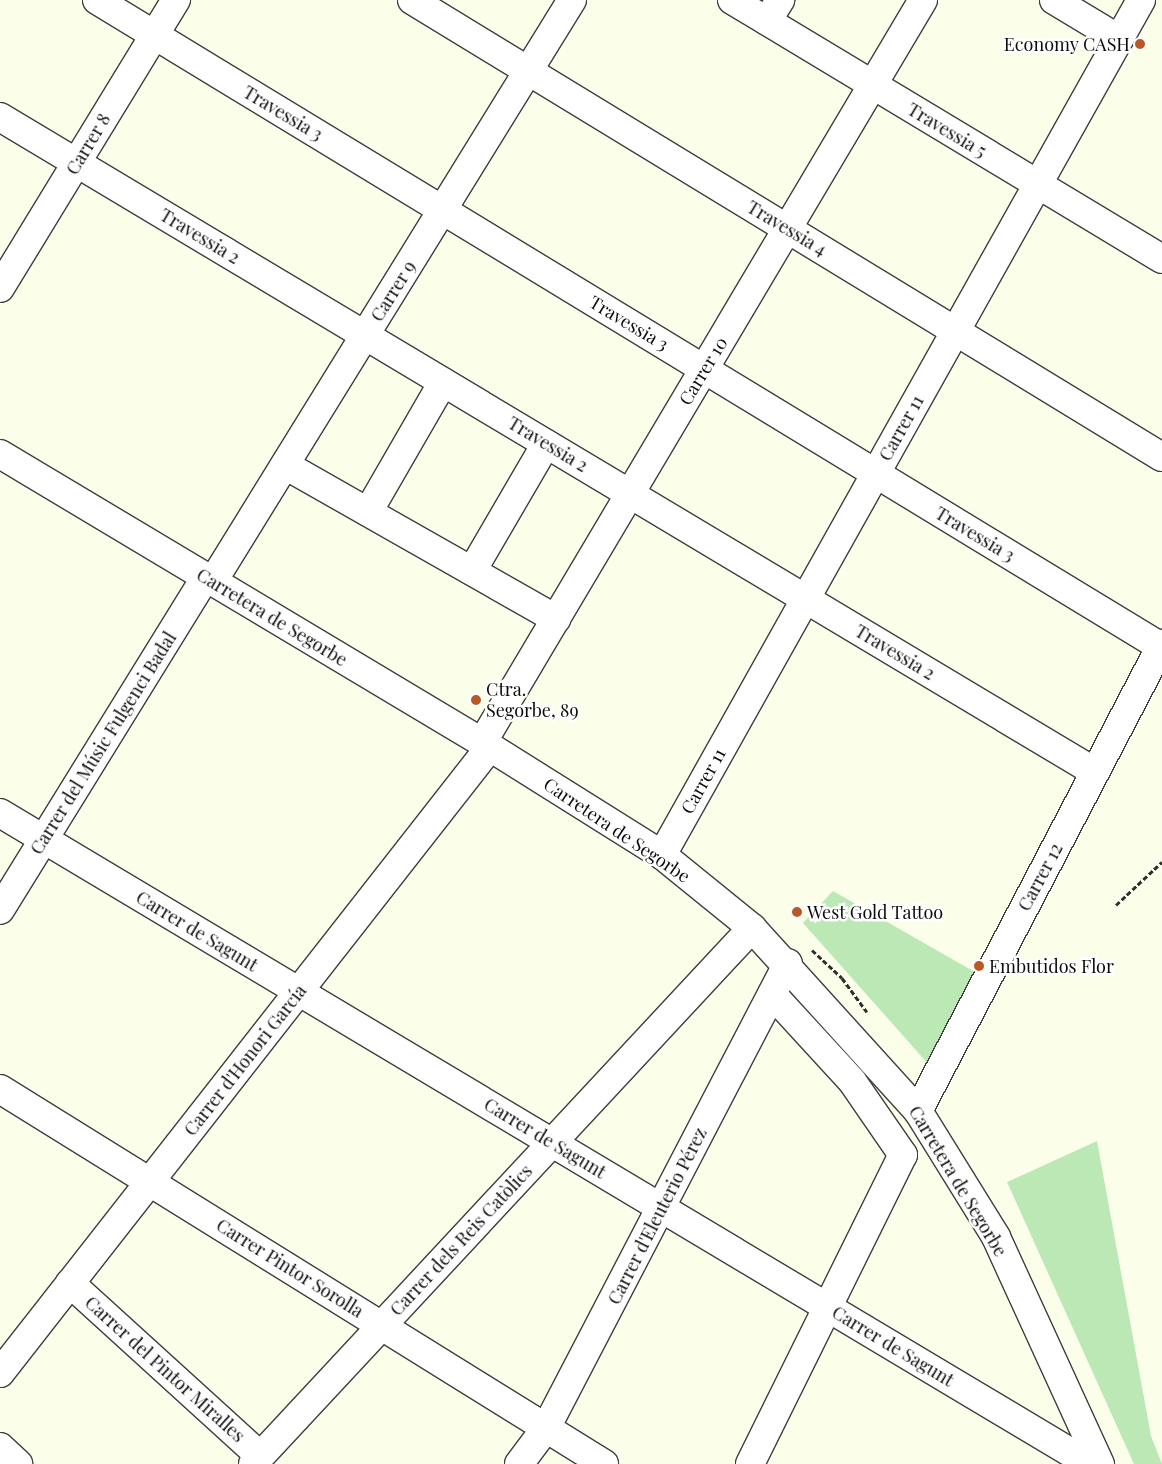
<!DOCTYPE html>
<meta charset="utf-8">
<style>
body{margin:0}
#map{position:relative;width:1162px;height:1464px;overflow:hidden;background:#fbffea;font-family:"Playfair Display",serif}
div>[style]{position:absolute}
.green>*{inset:0;background:#bce8b5}
.path>*{height:3px;margin-top:-1.5px;transform-origin:0;background:repeating-linear-gradient(90deg,#2e2e2e 0 5px,transparent 0 7.5px)}
.roads{filter:drop-shadow(1px 0 #3f3f3f) drop-shadow(-1px 0 #3f3f3f) drop-shadow(0 1px #3f3f3f) drop-shadow(0 -1px #3f3f3f)}
.minor>*{height:28px;margin:-14px;padding:0 14px;transform-origin:14px;border-radius:14px;background:#fff}
.dots>*{width:14px;height:14px;translate:-50% -50%;box-sizing:border-box;border:2px solid #fff;border-radius:50%}
span{translate:-50% -50%;white-space:nowrap;text-align:center;line-height:1.15;-webkit-text-stroke:5px #fff;paint-order:stroke}
.poi-label{font-size:18px;color:#0c0c0c}
.right{translate:-100% -50%;text-align:right}
.left{translate:0 -50%;text-align:left}
.street-label{font-size:18px;color:#0c0c0c}
</style>
<div id="map">
<div class="green">
<div style="clip-path:polygon(833px 891px,980px 975px,930px 1066px,803px 923px)"></div>
<div style="clip-path:polygon(1097px 1141px,1151px 1436px,1162px 1464px,1134px 1464px,1007px 1182px)"></div>
</div>
<div class="path">
<div style="left:1116px;top:905px;width:63px;rotate:-43.1deg"></div>
<div style="left:812px;top:950px;width:41px;rotate:43deg"></div>
<div style="left:842px;top:978px;width:42px;rotate:53.7deg"></div>
</div>
<div class="roads">
<div class="minor">
<div style="left:97px;top:0;width:1245px;rotate:31.3deg"></div>
<div style="left:412px;top:0;width:878px;rotate:31.36deg"></div>
<div style="left:732px;top:0;width:502px;rotate:31.06deg"></div>
<div style="left:1054px;top:0;width:76px;rotate:31deg"></div>
<div style="left:767px;top:21px;width:25px;rotate:-58deg"></div>
<div style="left:0;top:117px;width:1276px;rotate:30.89deg"></div>
<div style="left:0;top:288px;width:338px;rotate:-58.6deg"></div>
<div style="left:0;top:454px;width:571px;rotate:30.88deg"></div>
<div style="left:490px;top:747px;width:203px;rotate:32.1deg"></div>
<div style="left:662px;top:855px;width:116px;rotate:39deg"></div>
<div style="left:752px;top:928px;width:247px;rotate:47.8deg"></div>
<div style="left:918px;top:1111px;width:148px;rotate:58.2deg"></div>
<div style="left:996px;top:1237px;width:250px;rotate:65.4deg"></div>
<div style="left:285px;top:465px;width:312px;rotate:29.6deg"></div>
<div style="left:368px;top:512px;width:150px;rotate:-60deg"></div>
<div style="left:472px;top:571px;width:147px;rotate:-59.8deg"></div>
<div style="left:213px;top:581px;width:683px;rotate:-58.29deg"></div>
<div style="left:482px;top:743px;width:864px;rotate:-59.31deg"></div>
<div style="left:0;top:813px;width:1270px;rotate:30.85deg"></div>
<div style="left:662px;top:855px;width:980px;rotate:-60.74deg"></div>
<div style="left:0;top:910px;width:392px;rotate:-58.3deg"></div>
<div style="left:0;top:1089px;width:711px;rotate:31.83deg"></div>
<div style="left:918px;top:1111px;width:527px;rotate:-62.41deg"></div>
<div style="left:70px;top:1283px;width:257px;rotate:42.3deg"></div>
<div style="left:0;top:1373px;width:795px;rotate:-51.95deg"></div>
<div style="left:0;top:1447px;width:25px;rotate:43deg"></div>
<div style="left:253px;top:1464px;width:732px;rotate:-47.05deg"></div>
<div style="left:519px;top:1464px;width:45px;rotate:-53.1deg"></div>
<div style="left:546px;top:1428px;width:524px;rotate:-62.51deg"></div>
<div style="left:750px;top:1464px;width:345px;rotate:-63.7deg"></div>
<div style="left:903px;top:1155px;width:90px;rotate:-124.6deg"></div>
<div style="left:852px;top:1081px;width:118px;rotate:-132.6deg"></div>
</div>
</div>
<div class="dots">
<div style="left:1140px;top:44px;background:#b95726"></div>
<div style="left:476px;top:700px;background:#b95726"></div>
<div style="left:797px;top:912px;background:#b95726"></div>
<div style="left:979px;top:966px;background:#b95726"></div>
</div>
<div class="poi-label">
<span class="right" style="left:1130px;top:44px">Economy CASH</span>
<span class="left" style="left:486px;top:700px">Ctra.<br>Segorbe, 89</span>
<span class="left" style="left:807px;top:912px">West Gold Tattoo</span>
<span class="left" style="left:989px;top:966px">Embutidos Flor</span>
</div>
<div class="street-label">
<span style="left:283px;top:113px;rotate:31deg">Travessia 3</span>
<span style="left:947px;top:130px;rotate:31deg">Travessia 5</span>
<span style="left:88px;top:144px;rotate:-59deg">Carrer 8</span>
<span style="left:787px;top:228px;rotate:31deg">Travessia 4</span>
<span style="left:200px;top:236px;rotate:31deg">Travessia 2</span>
<span style="left:393px;top:291px;rotate:-58deg">Carrer 9</span>
<span style="left:629px;top:323px;rotate:31deg">Travessia 3</span>
<span style="left:703px;top:371px;rotate:-59deg">Carrer 10</span>
<span style="left:901px;top:428px;rotate:-61deg">Carrer 11</span>
<span style="left:548px;top:444px;rotate:31deg">Travessia 2</span>
<span style="left:975px;top:534px;rotate:31deg">Travessia 3</span>
<span style="left:272px;top:617px;rotate:31deg">Carretera de Segorbe</span>
<span style="left:895px;top:652px;rotate:31deg">Travessia 2</span>
<span style="left:103px;top:743px;rotate:-58deg">Carrer del Músic Fulgenci Badal</span>
<span style="left:703px;top:781px;rotate:-61deg">Carrer 11</span>
<span style="left:617px;top:830px;rotate:34deg">Carretera de Segorbe</span>
<span style="left:1040px;top:877px;rotate:-62deg">Carrer 12</span>
<span style="left:197px;top:931px;rotate:31deg">Carrer de Sagunt</span>
<span style="left:245px;top:1060px;rotate:-52deg">Carrer d'Honori García</span>
<span style="left:545px;top:1138px;rotate:31deg">Carrer de Sagunt</span>
<span style="left:958px;top:1181px;rotate:59deg">Carretera de Segorbe</span>
<span style="left:657px;top:1216px;rotate:-63deg">Carrer d'Eleuterio Pérez</span>
<span style="left:461px;top:1240px;rotate:-47deg">Carrer dels Reis Catòlics</span>
<span style="left:290px;top:1268px;rotate:32deg">Carrer Pintor Sorolla</span>
<span style="left:893px;top:1346px;rotate:31deg">Carrer de Sagunt</span>
<span style="left:165px;top:1369px;rotate:42deg">Carrer del Pintor Miralles</span>
</div>
</div>
